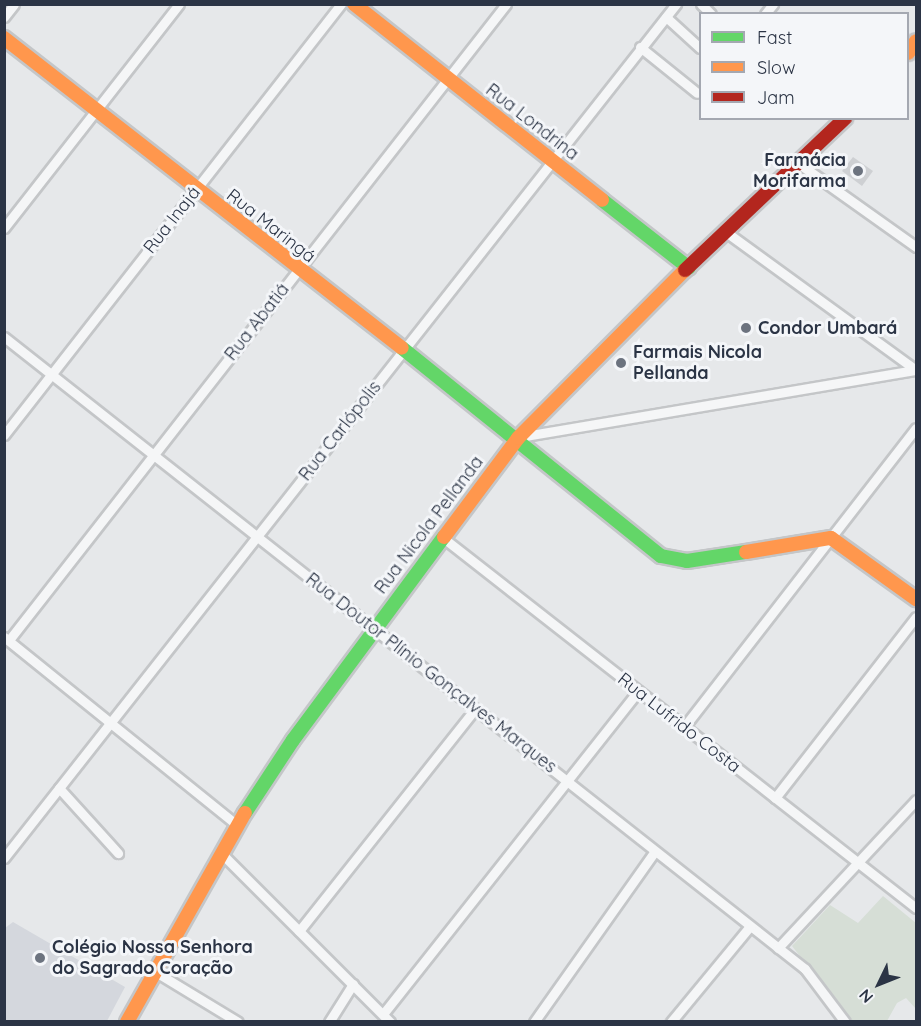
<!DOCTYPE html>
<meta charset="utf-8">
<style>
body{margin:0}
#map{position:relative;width:921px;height:1026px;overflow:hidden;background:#e6e8ea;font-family:Quicksand,sans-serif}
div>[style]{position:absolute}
.built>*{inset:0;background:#d4d7dd}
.green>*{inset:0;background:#d6ded6}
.building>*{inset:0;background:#ced0d3}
.roads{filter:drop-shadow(2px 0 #c4c6c8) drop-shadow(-2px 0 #c4c6c8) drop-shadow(0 2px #c4c6c8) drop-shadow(0 -2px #c4c6c8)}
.street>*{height:9px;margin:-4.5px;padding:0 4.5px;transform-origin:4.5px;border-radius:4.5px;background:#f5f6f7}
.fast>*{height:14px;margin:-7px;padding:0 7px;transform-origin:7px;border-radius:7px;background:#63d668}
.slow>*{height:14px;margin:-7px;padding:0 7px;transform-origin:7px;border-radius:7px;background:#ff974d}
.jam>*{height:14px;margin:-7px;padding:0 7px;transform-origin:7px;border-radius:7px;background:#b3261e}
.dots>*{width:16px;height:16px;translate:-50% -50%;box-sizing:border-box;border:3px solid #f4f6f9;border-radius:50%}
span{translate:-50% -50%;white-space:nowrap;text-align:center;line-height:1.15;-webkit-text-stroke:6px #f4f6f9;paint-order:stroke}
.street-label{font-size:18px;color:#2b3445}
.poi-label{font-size:18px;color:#2b3445;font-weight:700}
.right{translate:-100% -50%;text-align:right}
.left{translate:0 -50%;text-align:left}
.frame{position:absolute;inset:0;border:6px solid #2b3445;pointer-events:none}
.legend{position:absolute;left:699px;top:12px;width:210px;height:108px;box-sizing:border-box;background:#f4f6f9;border:2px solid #a4a8b1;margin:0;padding:8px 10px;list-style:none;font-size:18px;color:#2b3445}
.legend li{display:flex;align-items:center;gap:12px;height:30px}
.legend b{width:30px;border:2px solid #a4a8b1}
.north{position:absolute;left:849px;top:954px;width:60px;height:60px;-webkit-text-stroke:4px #f4f6f9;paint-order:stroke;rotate:227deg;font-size:16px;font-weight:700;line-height:24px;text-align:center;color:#2b3445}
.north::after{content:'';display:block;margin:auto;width:21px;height:27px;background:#2b3445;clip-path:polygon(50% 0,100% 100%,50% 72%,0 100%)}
</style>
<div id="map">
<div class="built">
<div style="clip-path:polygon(13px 922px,125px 987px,107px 1021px,5px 1021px,5px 928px)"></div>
</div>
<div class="green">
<div style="clip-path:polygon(883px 896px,916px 923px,916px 1009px,906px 998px,897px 1003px,887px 1021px,851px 1021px,792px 946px,830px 905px,858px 923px)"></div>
</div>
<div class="building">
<div style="clip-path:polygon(853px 157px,873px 171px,862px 186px,842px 171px)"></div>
</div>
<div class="roads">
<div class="street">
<div style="left:701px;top:4px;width:14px;rotate:45deg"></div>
<div style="left:765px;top:14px;width:13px;rotate:-51deg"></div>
<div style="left:4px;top:17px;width:16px;rotate:-52deg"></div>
<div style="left:666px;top:17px;width:46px;rotate:42.4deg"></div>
<div style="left:640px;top:47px;width:73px;rotate:38.9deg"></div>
<div style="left:798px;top:163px;width:145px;rotate:35.4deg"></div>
<div style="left:4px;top:228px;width:284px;rotate:-52deg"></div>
<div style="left:726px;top:232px;width:235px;rotate:36deg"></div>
<div style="left:4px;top:337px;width:1020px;rotate:38.27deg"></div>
<div style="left:805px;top:969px;width:66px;rotate:53deg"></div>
<div style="left:4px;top:435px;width:547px;rotate:-51.98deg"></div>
<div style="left:519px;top:437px;width:403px;rotate:-9.6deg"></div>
<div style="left:442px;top:537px;width:602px;rotate:38.05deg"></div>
<div style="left:4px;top:637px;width:299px;rotate:38.9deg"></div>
<div style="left:9px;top:640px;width:807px;rotate:-51.99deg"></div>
<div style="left:684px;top:727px;width:378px;rotate:-52.2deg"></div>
<div style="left:59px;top:788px;width:88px;rotate:47.8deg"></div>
<div style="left:775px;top:798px;width:229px;rotate:-52.1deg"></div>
<div style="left:221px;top:853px;width:239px;rotate:45deg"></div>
<div style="left:4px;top:858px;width:1087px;rotate:-51.8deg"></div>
<div style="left:299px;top:931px;width:283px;rotate:-51.6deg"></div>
<div style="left:778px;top:948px;width:202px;rotate:-47deg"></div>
<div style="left:154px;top:971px;width:98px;rotate:31.3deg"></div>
<div style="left:383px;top:1014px;width:412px;rotate:-51.7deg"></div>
<div style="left:329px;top:1022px;width:45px;rotate:-57.7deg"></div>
<div style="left:534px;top:1022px;width:209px;rotate:-54.7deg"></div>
<div style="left:671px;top:1022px;width:124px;rotate:-50.5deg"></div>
</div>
<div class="fast">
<div style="left:602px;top:200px;width:110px;rotate:38deg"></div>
<div style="left:402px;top:348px;width:332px;rotate:38.8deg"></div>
<div style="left:661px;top:556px;width:26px;rotate:11deg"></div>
<div style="left:687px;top:561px;width:60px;rotate:-8.7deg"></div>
<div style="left:245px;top:813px;width:87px;rotate:-56.7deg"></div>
<div style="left:293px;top:740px;width:253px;rotate:-53.4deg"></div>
</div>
<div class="slow">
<div style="left:354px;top:4px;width:316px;rotate:38.3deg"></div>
<div style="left:4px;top:38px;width:504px;rotate:37.91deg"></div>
<div style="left:908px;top:53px;width:14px;rotate:-56deg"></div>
<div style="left:444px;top:537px;width:124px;rotate:-53.2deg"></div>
<div style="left:518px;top:438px;width:237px;rotate:-45.2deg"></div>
<div style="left:746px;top:552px;width:86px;rotate:-9.4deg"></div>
<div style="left:831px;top:538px;width:105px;rotate:35.7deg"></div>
<div style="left:127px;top:1022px;width:240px;rotate:-60.6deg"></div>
</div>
<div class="jam">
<div style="left:685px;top:270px;width:221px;rotate:-43.5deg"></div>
</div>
</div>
<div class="dots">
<div style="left:858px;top:171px;background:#6c737f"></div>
<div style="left:746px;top:328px;background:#6c737f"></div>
<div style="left:621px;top:363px;background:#6c737f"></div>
<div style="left:40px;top:958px;background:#6c737f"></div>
</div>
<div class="street-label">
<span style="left:532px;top:122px;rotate:38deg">Rua Londrina</span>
<span style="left:172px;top:220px;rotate:-52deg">Rua Inajá</span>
<span style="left:271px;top:226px;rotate:38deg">Rua Maringá</span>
<span style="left:257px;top:322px;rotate:-52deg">Rua Abatiá</span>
<span style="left:340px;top:431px;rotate:-52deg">Rua Carlópolis</span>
<span style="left:429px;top:525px;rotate:-53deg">Rua Nicola Pellanda</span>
<span style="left:431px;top:673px;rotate:38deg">Rua Doutor Plínio Gonçalves Marques</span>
<span style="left:679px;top:723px;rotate:38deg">Rua Lufrido Costa</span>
</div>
<div class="poi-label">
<span class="right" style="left:846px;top:171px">Farmácia<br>Morifarma</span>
<span class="left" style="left:758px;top:328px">Condor Umbará</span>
<span class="left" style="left:633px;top:363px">Farmais Nicola<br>Pellanda</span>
<span class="left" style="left:52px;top:958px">Colégio Nossa Senhora<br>do Sagrado Coração</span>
</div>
<div class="frame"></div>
<ul class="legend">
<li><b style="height:8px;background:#63d668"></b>Fast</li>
<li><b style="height:8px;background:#ff974d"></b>Slow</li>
<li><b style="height:8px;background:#b3261e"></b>Jam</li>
</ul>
<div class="north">N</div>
</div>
